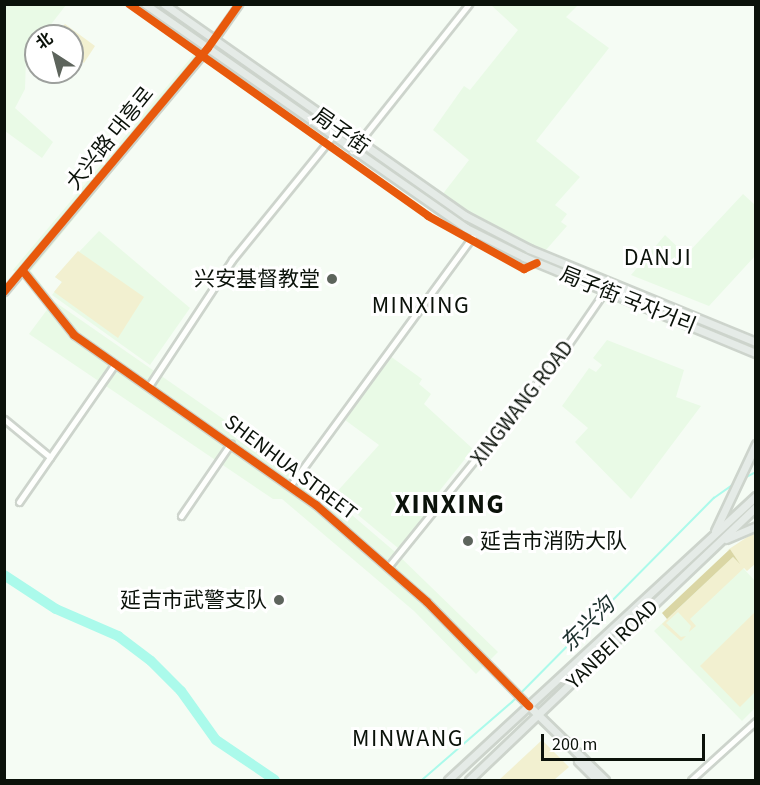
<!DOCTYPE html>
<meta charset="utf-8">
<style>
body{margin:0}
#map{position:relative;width:760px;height:785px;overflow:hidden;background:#f5fcf4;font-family:"Source Sans 3","Noto Sans SC","Noto Sans KR",sans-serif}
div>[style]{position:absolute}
.built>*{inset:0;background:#e9fae6}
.green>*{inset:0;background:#f2f0d0}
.forest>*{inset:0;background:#dad6a4}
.stream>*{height:1.5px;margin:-0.75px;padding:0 0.75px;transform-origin:0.75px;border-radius:0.75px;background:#abfaeb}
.river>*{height:10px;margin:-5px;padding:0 5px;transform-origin:5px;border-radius:5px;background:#abfaeb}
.roads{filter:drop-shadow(2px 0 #cdd4cc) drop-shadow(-2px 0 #cdd4cc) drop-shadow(0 2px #cdd4cc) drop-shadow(0 -2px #cdd4cc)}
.minor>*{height:5px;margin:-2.5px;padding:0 2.5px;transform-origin:2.5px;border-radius:2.5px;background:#fefffd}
.major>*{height:7px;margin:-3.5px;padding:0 3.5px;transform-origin:3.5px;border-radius:3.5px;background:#e5ebe7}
.cycleway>*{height:8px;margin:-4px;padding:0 4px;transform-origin:4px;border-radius:4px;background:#e8590c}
.dots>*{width:16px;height:16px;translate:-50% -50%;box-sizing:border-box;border:3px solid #fff;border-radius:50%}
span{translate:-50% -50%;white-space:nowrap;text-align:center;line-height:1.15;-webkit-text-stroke:6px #fff;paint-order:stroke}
.street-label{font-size:21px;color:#0b120a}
.poi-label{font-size:21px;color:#0b120a}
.right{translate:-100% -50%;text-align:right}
.left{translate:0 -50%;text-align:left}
.water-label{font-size:22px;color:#1b2f2c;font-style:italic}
.quarter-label{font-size:24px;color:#0b120a;letter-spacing:1.5px}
.district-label{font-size:27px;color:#0b120a;font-weight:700;letter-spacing:1.5px}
.frame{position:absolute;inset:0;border:6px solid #0b120a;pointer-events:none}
.north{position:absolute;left:24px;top:24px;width:60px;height:60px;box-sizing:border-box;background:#fff;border:2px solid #9da09d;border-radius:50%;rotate:324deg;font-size:16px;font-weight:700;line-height:24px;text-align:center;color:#0b120a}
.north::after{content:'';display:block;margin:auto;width:21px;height:27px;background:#5d645c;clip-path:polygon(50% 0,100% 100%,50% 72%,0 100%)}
.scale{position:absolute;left:541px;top:734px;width:164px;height:27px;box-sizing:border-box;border:3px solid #0b120a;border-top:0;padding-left:8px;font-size:18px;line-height:21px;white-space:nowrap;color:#0b120a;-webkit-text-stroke:4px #fff;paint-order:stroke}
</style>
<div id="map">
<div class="built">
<div style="clip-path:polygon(5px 4px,66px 5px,42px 36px,36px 36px,36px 44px,26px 58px,25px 89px,15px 108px,53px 142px,42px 158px,5px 131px)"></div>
<div style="clip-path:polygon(491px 5px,578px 5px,566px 17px,609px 48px,536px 141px,580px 177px,555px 205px,567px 214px,561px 222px,567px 226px,545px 251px,479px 219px,442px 195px,469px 160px,433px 130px,464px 86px,470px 90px,518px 30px)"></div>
<div style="clip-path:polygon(195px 53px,204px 60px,31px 271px,55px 302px,311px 480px,394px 551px,498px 652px,476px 674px,414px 611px,282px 499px,273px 499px,29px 334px,49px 307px,29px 282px,13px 270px)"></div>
<div style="clip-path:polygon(743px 194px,755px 205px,755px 256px,709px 306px,631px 275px,665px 235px,686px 255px)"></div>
<div style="clip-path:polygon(99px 231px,190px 308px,150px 365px,52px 295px,62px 282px,55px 277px)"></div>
<div style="clip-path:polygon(607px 340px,684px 370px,676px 397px,701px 406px,631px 499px,575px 442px,588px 428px,562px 406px,589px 368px,596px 372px,602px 365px,593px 358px)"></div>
<div style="clip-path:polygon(390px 356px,422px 379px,419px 384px,431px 394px,424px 404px,473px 449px,437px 494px,441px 498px,398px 548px,334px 495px,379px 445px,341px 417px)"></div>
<div style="clip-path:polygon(733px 557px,755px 581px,755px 708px,742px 721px,654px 631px)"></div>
</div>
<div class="green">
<div style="clip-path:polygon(65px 24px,95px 46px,84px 63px,77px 58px,80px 52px,72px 48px,72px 36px,55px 36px)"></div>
<div style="clip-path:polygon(78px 251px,144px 297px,118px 338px,54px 292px,62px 282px,55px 277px)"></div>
<div style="clip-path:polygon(755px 532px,755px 564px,747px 571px,744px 568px,690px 619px,696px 626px,689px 632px,691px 626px,678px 612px,666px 623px,681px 637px,686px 636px,681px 641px,662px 624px,733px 557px,739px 563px,730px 549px,726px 551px)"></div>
<div style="clip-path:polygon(755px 612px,755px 692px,740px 707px,700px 666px)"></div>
<div style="clip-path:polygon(542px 740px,569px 767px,554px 780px,499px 780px)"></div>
</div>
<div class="forest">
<div style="clip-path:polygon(730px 549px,740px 564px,733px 557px,667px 619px,662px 613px)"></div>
</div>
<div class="stream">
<div style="left:743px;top:479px;width:15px;rotate:-28deg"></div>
<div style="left:422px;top:780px;width:119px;rotate:-40.9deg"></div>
<div style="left:512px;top:702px;width:287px;rotate:-45.3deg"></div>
<div style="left:714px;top:498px;width:24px;rotate:-35deg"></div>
</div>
<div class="river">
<div style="left:4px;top:575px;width:62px;rotate:33.2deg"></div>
<div style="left:56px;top:609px;width:68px;rotate:23.5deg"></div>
<div style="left:118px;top:636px;width:41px;rotate:37.1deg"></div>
<div style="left:151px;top:661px;width:42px;rotate:45deg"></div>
<div style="left:181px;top:691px;width:60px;rotate:54.5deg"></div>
<div style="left:216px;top:740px;width:71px;rotate:34.1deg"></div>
</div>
<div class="roads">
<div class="minor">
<div style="left:352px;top:151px;width:188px;rotate:-51.5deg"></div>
<div style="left:23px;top:271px;width:82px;rotate:51.4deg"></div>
<div style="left:74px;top:335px;width:296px;rotate:35.1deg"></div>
<div style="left:316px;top:505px;width:147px;rotate:41.1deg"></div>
<div style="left:427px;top:602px;width:146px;rotate:45.6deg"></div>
<div style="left:4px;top:292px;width:318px;rotate:-50.1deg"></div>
<div style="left:208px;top:48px;width:54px;rotate:-54.8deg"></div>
<div style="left:149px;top:386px;width:151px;rotate:-56.6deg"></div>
<div style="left:232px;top:260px;width:159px;rotate:-50.9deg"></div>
<div style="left:4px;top:419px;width:60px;rotate:39.6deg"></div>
<div style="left:290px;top:486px;width:313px;rotate:-53.8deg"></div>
<div style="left:19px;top:502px;width:168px;rotate:-55.2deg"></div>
<div style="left:181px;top:516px;width:88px;rotate:-55.6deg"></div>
<div style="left:388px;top:567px;width:284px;rotate:-51deg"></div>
<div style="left:567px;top:346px;width:67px;rotate:-55.4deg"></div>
<div style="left:691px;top:780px;width:88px;rotate:-42.2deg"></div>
</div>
<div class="major">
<div style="left:145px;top:4px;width:391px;rotate:34.9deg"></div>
<div style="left:466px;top:228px;width:65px;rotate:26.6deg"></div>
<div style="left:524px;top:257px;width:251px;rotate:22.5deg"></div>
<div style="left:164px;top:4px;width:369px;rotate:35.1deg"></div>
<div style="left:466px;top:216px;width:71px;rotate:27.6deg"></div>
<div style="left:529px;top:249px;width:245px;rotate:22.3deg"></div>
<div style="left:715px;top:531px;width:96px;rotate:-64.8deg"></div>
<div style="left:726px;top:539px;width:33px;rotate:-23deg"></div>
<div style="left:529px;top:706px;width:106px;rotate:44.2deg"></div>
<div style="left:578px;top:761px;width:27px;rotate:45deg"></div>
<div style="left:448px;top:780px;width:419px;rotate:-42.7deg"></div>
<div style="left:469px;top:780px;width:396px;rotate:-43.6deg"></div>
</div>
</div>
<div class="cycleway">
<div style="left:129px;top:4px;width:367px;rotate:35.3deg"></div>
<div style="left:428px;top:216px;width:110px;rotate:28.9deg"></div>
<div style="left:524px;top:269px;width:14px;rotate:-25deg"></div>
<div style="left:23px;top:271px;width:82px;rotate:51.4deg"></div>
<div style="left:74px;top:335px;width:296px;rotate:35.1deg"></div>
<div style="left:316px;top:505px;width:147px;rotate:41.1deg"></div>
<div style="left:427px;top:602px;width:146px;rotate:45.6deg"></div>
<div style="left:4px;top:292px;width:318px;rotate:-50.1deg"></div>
<div style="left:208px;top:48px;width:54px;rotate:-54.8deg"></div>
</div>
<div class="dots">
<div style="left:332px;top:279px;background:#5d645c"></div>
<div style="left:468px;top:541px;background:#5d645c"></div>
<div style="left:279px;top:600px;background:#5d645c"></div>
</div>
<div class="street-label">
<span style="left:341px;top:131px;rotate:35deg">局子街</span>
<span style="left:110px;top:138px;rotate:-51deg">大兴路 대흥로</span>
<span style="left:628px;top:300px;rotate:22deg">局子街 국자거리</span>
<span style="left:522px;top:403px;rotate:-52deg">XINGWANG ROAD</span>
<span style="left:291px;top:467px;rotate:37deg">SHENHUA STREET</span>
<span style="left:612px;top:644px;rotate:-44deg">YANBEI ROAD</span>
</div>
<div class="poi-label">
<span class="right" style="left:320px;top:279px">兴安基督教堂</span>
<span class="left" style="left:480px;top:541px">延吉市消防大队</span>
<span class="right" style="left:267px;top:600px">延吉市武警支队</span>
</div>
<div class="water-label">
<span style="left:588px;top:625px;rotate:-45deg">东兴沟</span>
</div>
<div class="quarter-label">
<span style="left:658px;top:258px">DANJI</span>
<span style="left:421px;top:306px">MINXING</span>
<span style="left:408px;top:739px">MINWANG</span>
</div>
<div class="district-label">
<span style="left:450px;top:505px">XINXING</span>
</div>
<div class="frame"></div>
<div class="north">北</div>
<div class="scale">200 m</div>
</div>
